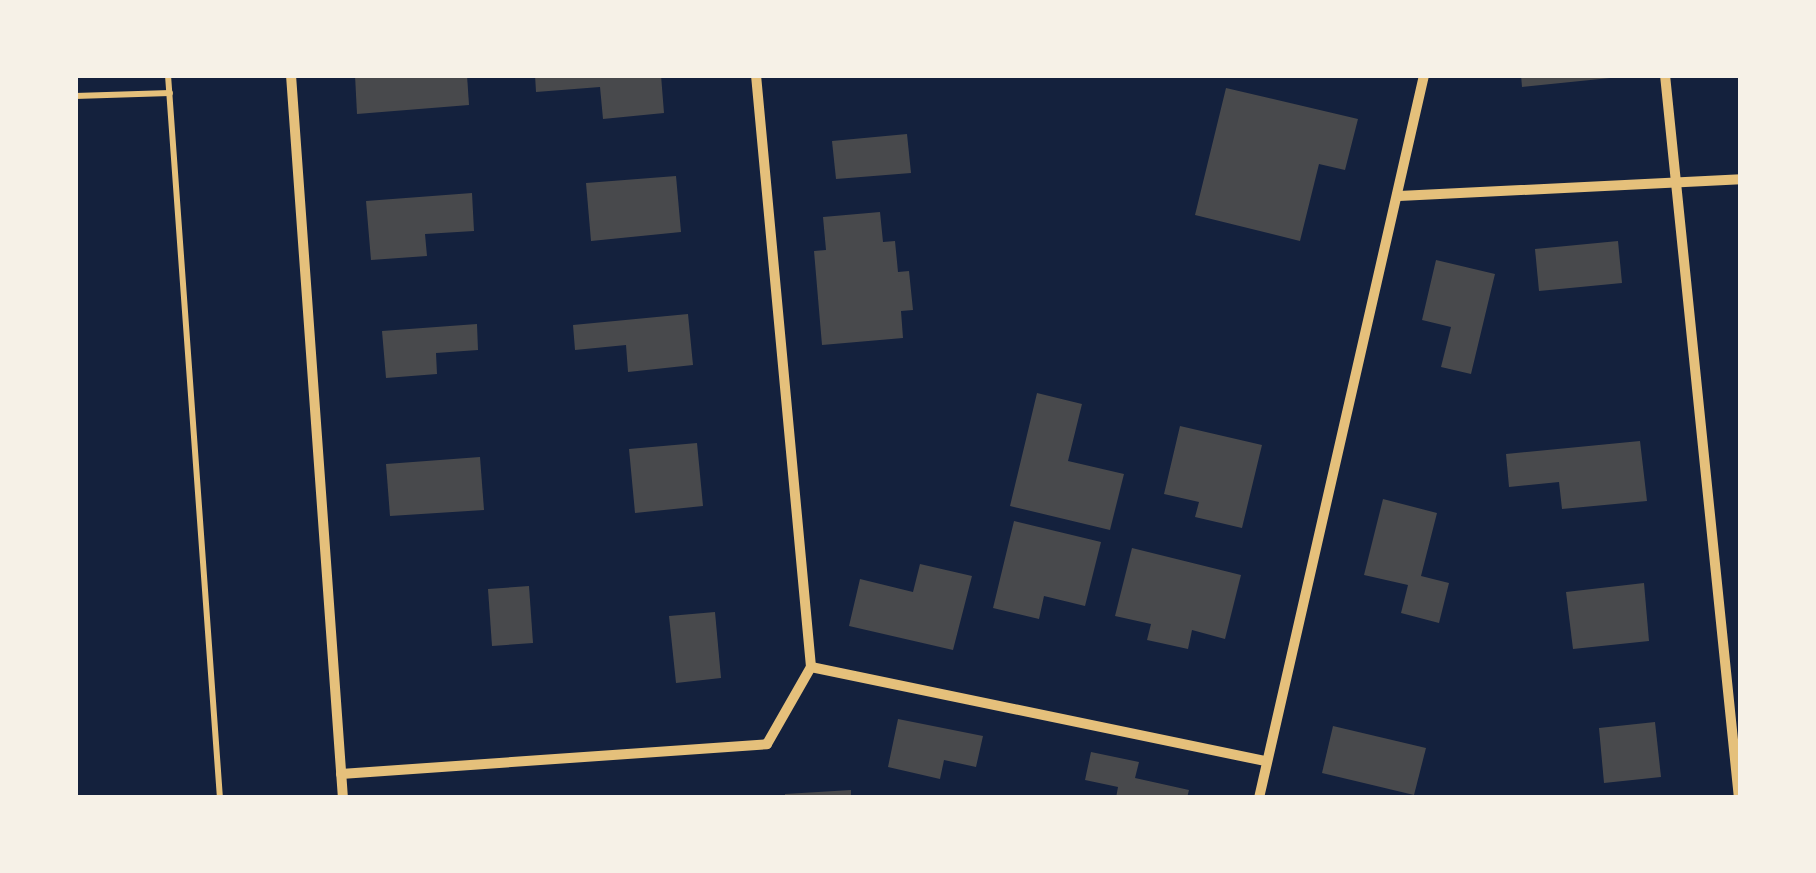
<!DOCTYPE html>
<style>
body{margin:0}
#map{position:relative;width:1816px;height:873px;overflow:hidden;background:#14213d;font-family:"Sofia Sans Condensed",sans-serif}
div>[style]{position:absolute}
.building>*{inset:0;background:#48494c}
.path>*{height:6px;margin:-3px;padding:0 3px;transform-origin:3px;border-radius:3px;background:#e5c07b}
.minor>*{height:10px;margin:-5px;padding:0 5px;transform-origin:5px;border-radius:5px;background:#e5c07b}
span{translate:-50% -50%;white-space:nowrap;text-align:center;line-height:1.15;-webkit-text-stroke:8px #f6f1e7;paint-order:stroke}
.frame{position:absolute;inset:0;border:78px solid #f6f1e7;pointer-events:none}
</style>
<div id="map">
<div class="building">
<div style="clip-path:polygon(355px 75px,467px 75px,469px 105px,357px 114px)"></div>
<div style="clip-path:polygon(535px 75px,661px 75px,664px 113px,603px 119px,600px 87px,536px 92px)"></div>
<div style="clip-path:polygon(1521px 75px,1610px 75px,1610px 78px,1522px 87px)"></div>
<div style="clip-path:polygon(1226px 88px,1358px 119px,1345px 170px,1319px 164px,1300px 241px,1195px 215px)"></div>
<div style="clip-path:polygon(907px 134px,911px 173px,836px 179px,832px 141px)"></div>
<div style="clip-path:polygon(676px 176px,681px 232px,591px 241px,586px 183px)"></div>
<div style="clip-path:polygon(472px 193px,474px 231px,425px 234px,427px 256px,371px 260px,366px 201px)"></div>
<div style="clip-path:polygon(880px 212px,883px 242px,895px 241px,898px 272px,909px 271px,913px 310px,901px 311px,903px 338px,822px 345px,814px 251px,826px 250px,823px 217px)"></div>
<div style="clip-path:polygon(1618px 241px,1622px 283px,1539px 291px,1535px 249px)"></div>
<div style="clip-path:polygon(1436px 260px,1495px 274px,1471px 374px,1441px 367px,1451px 327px,1422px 320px)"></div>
<div style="clip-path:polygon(688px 314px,693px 365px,628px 372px,626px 345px,575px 350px,573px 325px)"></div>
<div style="clip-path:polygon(477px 324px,478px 350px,436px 353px,437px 374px,386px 378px,382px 331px)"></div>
<div style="clip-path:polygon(1037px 393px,1082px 404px,1068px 461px,1124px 474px,1110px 530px,1010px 506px)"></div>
<div style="clip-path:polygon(1180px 426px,1262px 445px,1242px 528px,1195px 517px,1199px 502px,1164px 494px)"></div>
<div style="clip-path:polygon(1640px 441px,1647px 501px,1562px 509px,1559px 482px,1509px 487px,1506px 454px)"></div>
<div style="clip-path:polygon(697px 443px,703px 506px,635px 513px,629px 449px)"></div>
<div style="clip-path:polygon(480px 457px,484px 510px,390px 516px,386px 464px)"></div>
<div style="clip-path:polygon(1383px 499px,1437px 513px,1421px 576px,1449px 583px,1439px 623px,1401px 613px,1408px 585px,1364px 575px)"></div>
<div style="clip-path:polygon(1014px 521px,1101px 542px,1085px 606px,1044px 596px,1039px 619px,993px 608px)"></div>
<div style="clip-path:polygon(1132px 548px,1241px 575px,1225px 639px,1192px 630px,1188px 649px,1147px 640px,1151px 624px,1115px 616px)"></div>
<div style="clip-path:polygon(920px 564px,972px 576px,953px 650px,849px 626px,860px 579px,913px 592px)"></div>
<div style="clip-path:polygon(1644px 583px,1649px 641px,1573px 649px,1566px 592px)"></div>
<div style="clip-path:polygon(529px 586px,533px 643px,492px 646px,488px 589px)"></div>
<div style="clip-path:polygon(715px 612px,721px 678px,676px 683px,669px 616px)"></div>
<div style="clip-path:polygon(898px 719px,983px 736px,976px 767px,944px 760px,940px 779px,888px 767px)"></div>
<div style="clip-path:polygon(1655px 722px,1661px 777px,1604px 783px,1599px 728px)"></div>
<div style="clip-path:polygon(1333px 726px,1426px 748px,1414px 795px,1322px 773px)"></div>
<div style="clip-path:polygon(1091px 752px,1139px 762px,1135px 778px,1189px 790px,1187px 798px,1116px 798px,1118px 787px,1085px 780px)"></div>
<div style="clip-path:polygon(851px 790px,851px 798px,785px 798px,785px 794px)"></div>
</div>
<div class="path">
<div style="left:168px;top:75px;width:725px;rotate:85.89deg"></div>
<div style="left:75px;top:96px;width:95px;rotate:-1.8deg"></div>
</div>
<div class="minor">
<div style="left:291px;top:75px;width:725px;rotate:85.89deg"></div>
<div style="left:756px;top:75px;width:595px;rotate:84.69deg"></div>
<div style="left:1665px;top:75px;width:727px;rotate:84.16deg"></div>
<div style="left:1399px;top:196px;width:342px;rotate:-2.8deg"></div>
<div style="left:811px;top:667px;width:462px;rotate:11.7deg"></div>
<div style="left:341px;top:774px;width:427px;rotate:-4deg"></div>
<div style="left:767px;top:744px;width:89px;rotate:-60.3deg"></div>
<div style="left:1259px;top:798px;width:742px;rotate:-77.14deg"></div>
</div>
<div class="frame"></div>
</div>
